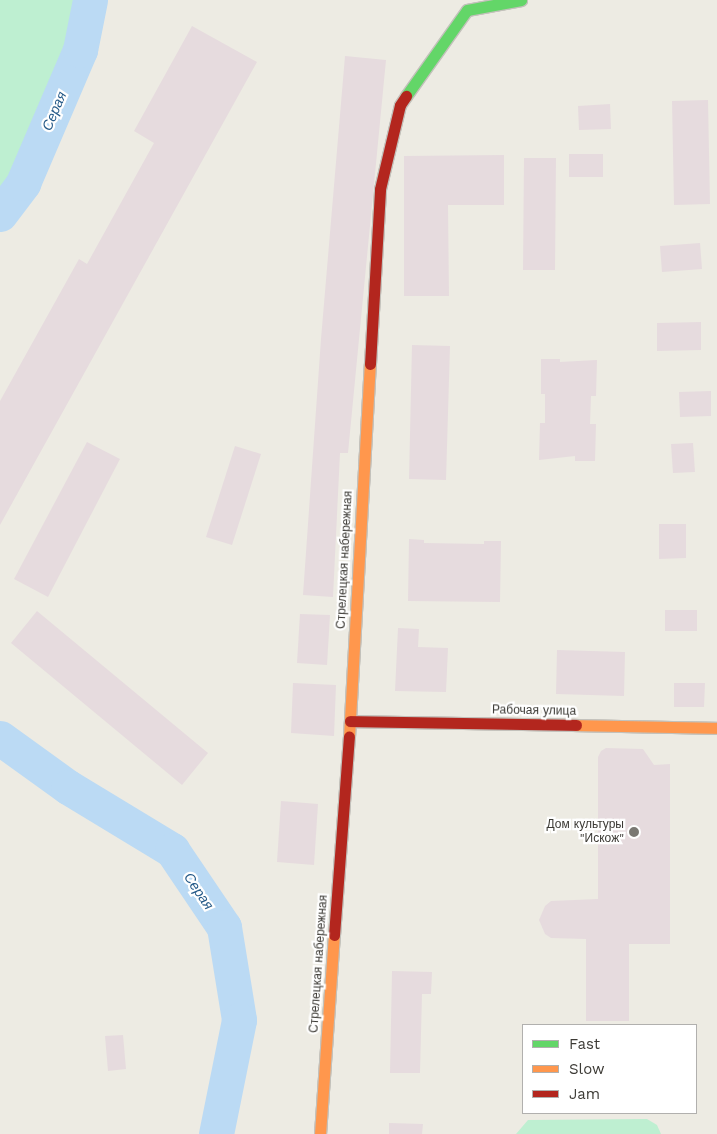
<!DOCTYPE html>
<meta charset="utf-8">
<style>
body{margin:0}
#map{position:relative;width:717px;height:1134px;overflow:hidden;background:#edebe3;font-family:"Work Sans",sans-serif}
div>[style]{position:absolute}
.green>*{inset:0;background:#beefd1}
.river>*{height:35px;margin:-17.5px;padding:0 17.5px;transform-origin:17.5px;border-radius:17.5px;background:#bbdaf4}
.building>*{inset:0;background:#e6dbde}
.roads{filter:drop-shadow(1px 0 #c3c1bb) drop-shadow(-1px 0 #c3c1bb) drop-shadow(0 1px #c3c1bb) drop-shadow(0 -1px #c3c1bb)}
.fast>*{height:11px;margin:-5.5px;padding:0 5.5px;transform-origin:5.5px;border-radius:5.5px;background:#63d668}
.slow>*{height:11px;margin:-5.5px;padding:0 5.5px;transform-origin:5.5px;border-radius:5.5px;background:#ff974d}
.jam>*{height:11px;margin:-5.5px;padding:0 5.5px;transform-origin:5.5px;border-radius:5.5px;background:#b3261e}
.dots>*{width:14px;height:14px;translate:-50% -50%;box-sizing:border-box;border:2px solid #fff;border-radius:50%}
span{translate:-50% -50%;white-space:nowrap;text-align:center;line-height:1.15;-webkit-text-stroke:4.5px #fff;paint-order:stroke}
.street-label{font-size:12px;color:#3c3a35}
.poi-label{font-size:12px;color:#3c3a35}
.right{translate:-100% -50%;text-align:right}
.water-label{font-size:14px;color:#255a88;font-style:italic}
.legend{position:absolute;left:522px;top:1024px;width:175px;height:90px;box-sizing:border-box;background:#fff;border:1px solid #b1b0ae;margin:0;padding:6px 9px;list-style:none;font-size:15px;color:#3c3a35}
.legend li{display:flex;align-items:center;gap:10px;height:25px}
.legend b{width:25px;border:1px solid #b1b0ae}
</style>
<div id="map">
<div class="green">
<div style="clip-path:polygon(0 0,77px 0,43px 122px,0 194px)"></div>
<div style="clip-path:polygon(647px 1119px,657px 1125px,661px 1134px,516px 1134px,528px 1120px)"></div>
</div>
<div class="river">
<div style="left:0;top:214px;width:39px;rotate:-53deg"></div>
<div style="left:23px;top:183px;width:145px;rotate:-66.8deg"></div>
<div style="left:80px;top:50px;width:51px;rotate:-78.7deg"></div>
<div style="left:0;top:738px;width:84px;rotate:35.8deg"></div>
<div style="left:68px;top:787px;width:122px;rotate:31.2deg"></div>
<div style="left:172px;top:850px;width:93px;rotate:56deg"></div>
<div style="left:224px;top:927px;width:94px;rotate:80.8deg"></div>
<div style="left:239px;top:1020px;width:116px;rotate:101.4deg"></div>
</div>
<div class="building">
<div style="clip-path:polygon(192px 26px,257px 62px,0 525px,0 401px,79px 259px,87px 264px,154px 143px,134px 131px)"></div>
<div style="clip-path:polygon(345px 56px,386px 60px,348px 453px,340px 453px,333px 597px,303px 595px,321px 339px)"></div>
<div style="clip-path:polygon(708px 100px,710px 204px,674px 205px,672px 101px)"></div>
<div style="clip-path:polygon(610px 104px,611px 129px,579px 130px,578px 106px)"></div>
<div style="clip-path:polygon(569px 154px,603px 154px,603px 177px,569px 177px)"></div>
<div style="clip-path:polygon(504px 155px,504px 205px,448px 205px,449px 296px,404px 296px,404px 156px)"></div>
<div style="clip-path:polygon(524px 158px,556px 158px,555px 270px,523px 270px)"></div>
<div style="clip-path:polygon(700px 243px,702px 269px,662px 272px,660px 246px)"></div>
<div style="clip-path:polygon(701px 322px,701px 350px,657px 351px,657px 323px)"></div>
<div style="clip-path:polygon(412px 345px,450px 346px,446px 480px,409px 479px)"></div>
<div style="clip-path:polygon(541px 359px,560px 359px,560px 362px,597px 360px,596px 396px,591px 396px,590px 424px,596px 424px,595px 461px,575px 461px,575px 456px,539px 460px,540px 423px,545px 423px,545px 394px,541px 394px)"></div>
<div style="clip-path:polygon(711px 391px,711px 416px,680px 417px,679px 392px)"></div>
<div style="clip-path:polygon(87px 442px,120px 459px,48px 597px,14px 579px)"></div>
<div style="clip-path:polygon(693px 443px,695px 472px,673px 473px,671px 444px)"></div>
<div style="clip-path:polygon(235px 446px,261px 454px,232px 545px,206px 537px)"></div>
<div style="clip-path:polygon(659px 524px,686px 524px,686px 558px,659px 559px)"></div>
<div style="clip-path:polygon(409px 539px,424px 540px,424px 543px,484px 544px,484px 541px,501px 541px,500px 602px,408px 601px)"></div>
<div style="clip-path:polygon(665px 610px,697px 610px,697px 631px,665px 631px)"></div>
<div style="clip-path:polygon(37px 611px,208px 753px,182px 785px,11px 643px)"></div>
<div style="clip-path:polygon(300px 614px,330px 615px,327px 665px,297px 663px)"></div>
<div style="clip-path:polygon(398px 628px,419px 629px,418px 647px,448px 648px,446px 692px,395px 691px)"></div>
<div style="clip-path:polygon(557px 650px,625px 652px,624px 696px,556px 694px)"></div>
<div style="clip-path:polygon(293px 683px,336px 685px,334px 736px,291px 733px)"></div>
<div style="clip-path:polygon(674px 683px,705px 683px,704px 707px,674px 707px)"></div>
<div style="clip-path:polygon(606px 748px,643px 749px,654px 765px,670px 764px,670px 944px,629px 944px,629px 1021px,586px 1021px,586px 939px,551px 938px,545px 934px,539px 920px,545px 906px,551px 901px,598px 899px,598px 757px,601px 751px)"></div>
<div style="clip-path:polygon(281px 801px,318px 804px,314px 865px,277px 862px)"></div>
<div style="clip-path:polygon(392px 971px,432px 972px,431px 994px,422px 994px,420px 1073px,390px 1073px)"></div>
<div style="clip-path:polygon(123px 1035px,126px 1069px,108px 1071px,105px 1036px)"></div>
<div style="clip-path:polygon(389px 1123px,423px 1124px,422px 1134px,389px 1134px)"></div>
</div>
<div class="roads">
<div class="fast">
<div style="left:467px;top:10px;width:55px;rotate:-10.5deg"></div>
<div style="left:406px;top:96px;width:105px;rotate:-54.7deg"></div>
</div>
<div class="slow">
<div style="left:576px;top:725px;width:141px;rotate:1.2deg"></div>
<div style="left:349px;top:737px;width:374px;rotate:-86.8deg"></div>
<div style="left:320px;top:1134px;width:199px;rotate:-86deg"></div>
</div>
<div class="jam">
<div style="left:370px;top:364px;width:175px;rotate:-86.7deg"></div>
<div style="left:380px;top:189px;width:86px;rotate:-76.6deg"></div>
<div style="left:400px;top:105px;width:11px;rotate:-56deg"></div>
<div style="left:350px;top:721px;width:226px;rotate:1deg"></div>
<div style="left:334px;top:935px;width:199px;rotate:-85.7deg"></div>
</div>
</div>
<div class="dots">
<div style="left:634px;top:832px;background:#7a7872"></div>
</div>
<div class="street-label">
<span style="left:345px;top:560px;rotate:-87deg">Стрелецкая набережная</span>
<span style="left:534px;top:711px;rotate:1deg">Рабочая улица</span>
<span style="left:319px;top:964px;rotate:-86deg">Стрелецкая набережная</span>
</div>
<div class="poi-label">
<span class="right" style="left:624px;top:832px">Дом культуры<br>"Искож"</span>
</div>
<div class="water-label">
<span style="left:54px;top:111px;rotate:-67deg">Серая</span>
<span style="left:199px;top:891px;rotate:56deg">Серая</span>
</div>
<ul class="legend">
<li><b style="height:6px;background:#63d668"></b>Fast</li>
<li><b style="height:6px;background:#ff974d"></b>Slow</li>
<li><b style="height:6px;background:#b3261e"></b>Jam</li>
</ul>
</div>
